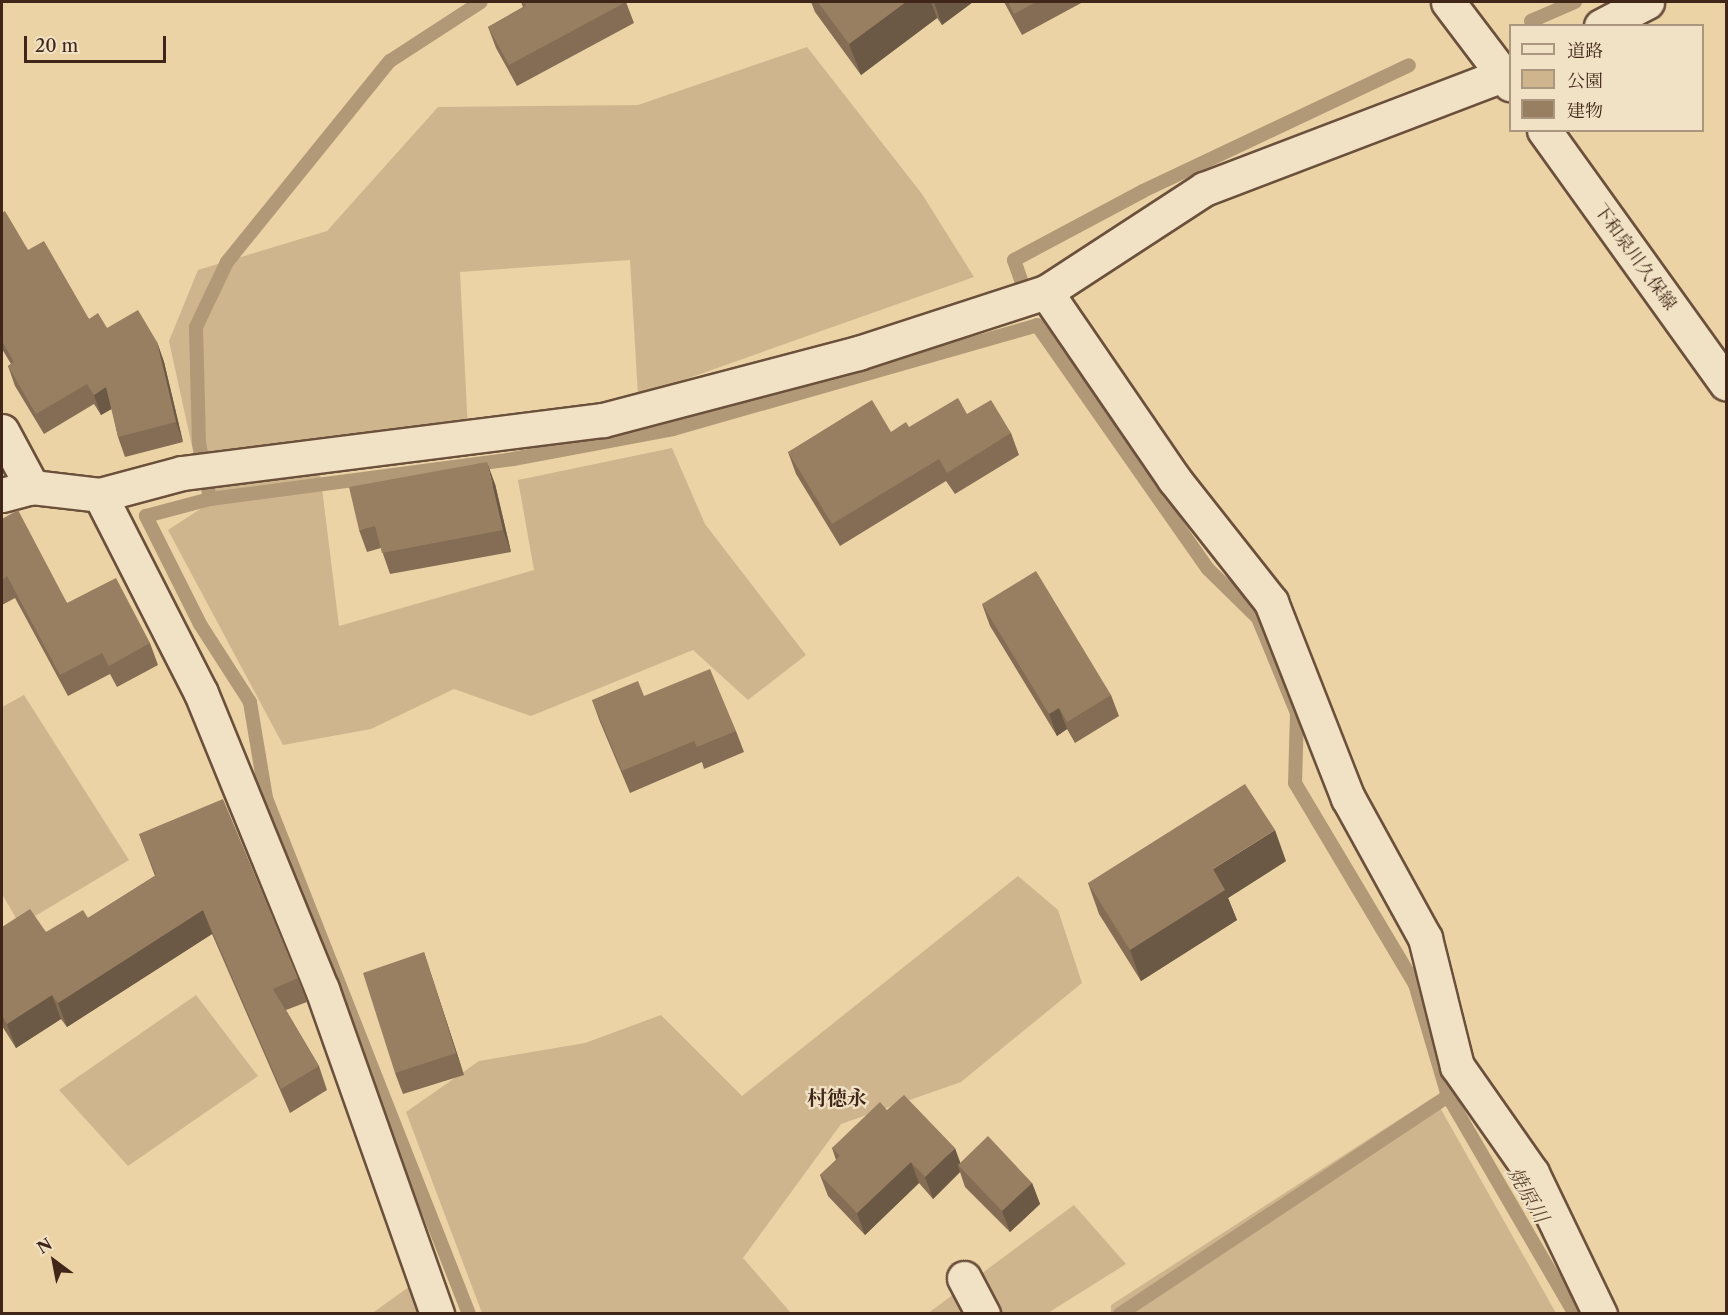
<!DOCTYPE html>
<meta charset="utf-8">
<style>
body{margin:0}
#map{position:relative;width:1728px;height:1315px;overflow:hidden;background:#ebd3a6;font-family:"Libre Caslon Text","Noto Serif JP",serif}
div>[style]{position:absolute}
.green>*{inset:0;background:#ceb58e}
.stream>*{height:14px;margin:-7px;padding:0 7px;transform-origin:7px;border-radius:7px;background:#b19876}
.roads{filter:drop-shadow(2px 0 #6b503c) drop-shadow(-2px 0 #6b503c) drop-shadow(0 2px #6b503c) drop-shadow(0 -2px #6b503c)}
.minor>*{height:33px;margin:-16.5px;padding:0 16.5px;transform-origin:16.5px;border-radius:16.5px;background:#f2e2c5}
.wall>*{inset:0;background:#846d54}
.shaded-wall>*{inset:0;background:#6b5945}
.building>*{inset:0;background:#997f62}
span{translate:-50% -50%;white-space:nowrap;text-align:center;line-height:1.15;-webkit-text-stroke:4.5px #f2e2c5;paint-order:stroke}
.street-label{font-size:18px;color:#402519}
.neighbourhood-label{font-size:20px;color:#402519;font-weight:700}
.water-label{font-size:20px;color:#624835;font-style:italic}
.frame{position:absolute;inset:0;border:3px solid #402519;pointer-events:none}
.legend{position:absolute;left:1509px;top:24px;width:195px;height:108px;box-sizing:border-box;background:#f2e2c5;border:2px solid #ab9680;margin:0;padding:8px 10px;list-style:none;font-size:18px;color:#402519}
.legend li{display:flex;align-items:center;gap:12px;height:30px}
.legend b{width:30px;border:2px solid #ab9680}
.north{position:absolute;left:24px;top:1231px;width:60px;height:60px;-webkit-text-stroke:4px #f2e2c5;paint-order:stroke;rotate:328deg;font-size:16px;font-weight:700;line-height:24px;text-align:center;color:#402519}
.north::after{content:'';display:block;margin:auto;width:21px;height:27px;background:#402519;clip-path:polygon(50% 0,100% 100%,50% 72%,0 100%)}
.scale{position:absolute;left:24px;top:36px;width:142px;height:27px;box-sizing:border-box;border:3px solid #402519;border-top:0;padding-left:8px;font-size:18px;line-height:21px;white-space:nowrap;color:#402519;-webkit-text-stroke:4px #f2e2c5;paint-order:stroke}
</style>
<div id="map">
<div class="green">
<div style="clip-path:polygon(807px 47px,922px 194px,974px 277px,638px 396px,630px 260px,460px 272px,468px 431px,317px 448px,339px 626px,534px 570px,518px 480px,672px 448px,705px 524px,806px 655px,748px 700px,693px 650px,531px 716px,454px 689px,371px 729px,283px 745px,168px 530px,205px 506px,169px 341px,198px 270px,327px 231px,438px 107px,638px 105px)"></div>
<div style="clip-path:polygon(24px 695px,129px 860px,20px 925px,2px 894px,2px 707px)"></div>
<div style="clip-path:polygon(1018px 876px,1058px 910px,1082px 983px,961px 1082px,841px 1124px,743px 1258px,791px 1313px,482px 1313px,406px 1112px,479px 1061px,585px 1043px,661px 1015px,742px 1096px)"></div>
<div style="clip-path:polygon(196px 995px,258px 1076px,128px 1166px,59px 1090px)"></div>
<div style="clip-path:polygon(1434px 1097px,1556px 1313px,1111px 1313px,1111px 1305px)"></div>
<div style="clip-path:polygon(1074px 1205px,1126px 1264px,1048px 1313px,927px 1314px)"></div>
<div style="clip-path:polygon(413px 1284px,424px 1314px,371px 1314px)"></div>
</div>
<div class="stream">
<div style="left:1531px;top:21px;width:48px;rotate:-23.4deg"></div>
<div style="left:1028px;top:300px;width:42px;rotate:-109.3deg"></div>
<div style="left:1014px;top:260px;width:146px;rotate:-28.1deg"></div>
<div style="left:1143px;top:191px;width:294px;rotate:-25.3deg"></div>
<div style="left:210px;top:499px;width:57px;rotate:-101.1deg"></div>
<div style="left:199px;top:443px;width:116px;rotate:-91.5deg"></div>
<div style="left:196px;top:327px;width:72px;rotate:-64.5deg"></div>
<div style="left:227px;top:262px;width:259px;rotate:-51deg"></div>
<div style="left:390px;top:61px;width:108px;rotate:-33deg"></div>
<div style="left:469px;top:1314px;width:554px;rotate:-111.48deg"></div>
<div style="left:266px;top:798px;width:97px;rotate:-99.5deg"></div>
<div style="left:250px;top:702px;width:93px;rotate:-122.7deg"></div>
<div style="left:200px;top:624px;width:121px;rotate:-116.6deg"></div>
<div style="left:146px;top:516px;width:66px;rotate:-14.9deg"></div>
<div style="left:210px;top:499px;width:306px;rotate:-7.5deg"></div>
<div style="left:513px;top:459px;width:163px;rotate:-10.6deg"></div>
<div style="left:673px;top:429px;width:379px;rotate:-15.9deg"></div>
<div style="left:1037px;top:325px;width:298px;rotate:55deg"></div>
<div style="left:1208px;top:569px;width:70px;rotate:44.4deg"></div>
<div style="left:1258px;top:618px;width:103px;rotate:67.7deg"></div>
<div style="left:1297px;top:713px;width:70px;rotate:91.6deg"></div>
<div style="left:1295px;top:783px;width:234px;rotate:59.2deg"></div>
<div style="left:1415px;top:984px;width:117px;rotate:73.6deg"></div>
<div style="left:1448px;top:1096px;width:252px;rotate:59.8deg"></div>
<div style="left:1120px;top:1314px;width:394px;rotate:-33.6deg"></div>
</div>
<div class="roads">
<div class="minor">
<div style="left:1448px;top:2px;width:103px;rotate:52.9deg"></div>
<div style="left:1601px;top:26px;width:52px;rotate:-27.6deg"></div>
<div style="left:1544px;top:130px;width:312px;rotate:54.3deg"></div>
<div style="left:1046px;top:292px;width:227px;rotate:55.6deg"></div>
<div style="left:1174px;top:479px;width:157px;rotate:51.7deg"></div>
<div style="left:1271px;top:602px;width:211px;rotate:68.6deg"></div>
<div style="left:1348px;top:798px;width:160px;rotate:61.2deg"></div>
<div style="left:1425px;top:938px;width:132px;rotate:76deg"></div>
<div style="left:1457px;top:1066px;width:131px;rotate:55deg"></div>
<div style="left:1532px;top:1173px;width:157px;rotate:64.3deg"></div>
<div style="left:2px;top:431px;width:64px;rotate:61.8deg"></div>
<div style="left:2px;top:495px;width:31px;rotate:-15deg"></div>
<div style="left:32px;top:487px;width:68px;rotate:6.7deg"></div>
<div style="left:100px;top:495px;width:222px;rotate:63deg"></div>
<div style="left:201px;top:693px;width:320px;rotate:67.8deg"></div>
<div style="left:322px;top:989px;width:345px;rotate:70.5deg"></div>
<div style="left:100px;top:495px;width:85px;rotate:-15deg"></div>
<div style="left:182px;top:473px;width:424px;rotate:-7.2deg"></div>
<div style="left:603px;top:420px;width:264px;rotate:-14.7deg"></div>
<div style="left:858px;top:353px;width:198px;rotate:-18deg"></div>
<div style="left:1046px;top:292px;width:189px;rotate:-33.1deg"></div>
<div style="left:1204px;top:189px;width:328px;rotate:-20.9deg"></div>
<div style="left:964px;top:1278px;width:41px;rotate:62.2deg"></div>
</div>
</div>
<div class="wall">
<div style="clip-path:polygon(521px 2px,626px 2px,634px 23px,517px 86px,496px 48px,488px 27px,523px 7px)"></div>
<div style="clip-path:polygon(811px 2px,973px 2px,942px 25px,937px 18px,861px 75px,815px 12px)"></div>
<div style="clip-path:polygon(1004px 2px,1083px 2px,1022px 35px)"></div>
<div style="clip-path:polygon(2px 213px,28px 250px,89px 319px,107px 328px,157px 342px,164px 362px,183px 442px,125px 457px,118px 437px,112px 409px,101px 415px,94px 404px,44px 434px,15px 386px,8px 366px,11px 364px,2px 349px)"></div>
<div style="clip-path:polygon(967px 414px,1011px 433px,1019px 455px,955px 494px,946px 481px,840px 546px,796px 474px,788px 452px,891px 432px)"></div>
<div style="clip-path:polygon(495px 484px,511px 552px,390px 574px,381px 548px,367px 552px,359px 530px)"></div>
<div style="clip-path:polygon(2px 519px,67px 603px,150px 643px,158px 665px,117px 687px,110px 674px,68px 696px,15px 598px,2px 605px)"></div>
<div style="clip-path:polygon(982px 604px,1111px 695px,1119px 716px,1075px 743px,1067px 729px,1057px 736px,990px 626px)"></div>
<div style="clip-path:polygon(644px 696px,736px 731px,744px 752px,704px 769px,702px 762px,630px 793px,600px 722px,592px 700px)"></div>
<div style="clip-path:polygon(139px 834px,298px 978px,307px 1002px,286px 1010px,319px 1066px,327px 1090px,290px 1113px,212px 934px,67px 1027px,61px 1019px,16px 1048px,2px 1026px,2px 927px,46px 932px,88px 918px,155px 876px)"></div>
<div style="clip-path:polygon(1286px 861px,1228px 898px,1237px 920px,1141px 981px,1099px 914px,1088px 883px)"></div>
<div style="clip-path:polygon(424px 952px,464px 1075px,403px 1094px,395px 1073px)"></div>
<div style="clip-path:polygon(887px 1110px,960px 1163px,1032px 1183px,1040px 1204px,1010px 1232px,965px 1187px,960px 1172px,933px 1199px,919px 1183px,865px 1235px,828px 1196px,820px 1175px,836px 1160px,832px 1148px)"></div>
</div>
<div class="shaded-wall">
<div style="clip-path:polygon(906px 2px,931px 2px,937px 18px,861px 75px,849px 44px)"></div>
<div style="clip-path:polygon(934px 2px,973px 2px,942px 25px)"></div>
<div style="clip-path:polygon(157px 342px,164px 362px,183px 442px,176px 422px)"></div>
<div style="clip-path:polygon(106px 387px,114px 407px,101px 415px,94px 395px)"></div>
<div style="clip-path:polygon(487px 462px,495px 484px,511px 552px,503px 530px)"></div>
<div style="clip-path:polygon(1059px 708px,1067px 729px,1057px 736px,1049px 714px)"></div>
<div style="clip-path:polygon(1275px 830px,1286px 861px,1228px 898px,1237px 920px,1141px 981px,1130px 950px,1213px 869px)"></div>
<div style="clip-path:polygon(203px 910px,212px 934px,67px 1027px,58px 1003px)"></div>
<div style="clip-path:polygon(424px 952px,431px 974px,464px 1075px,456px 1053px)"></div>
<div style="clip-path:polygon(52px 995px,61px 1019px,16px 1048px,7px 1024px)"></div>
<div style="clip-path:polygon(955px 1148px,963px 1170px,958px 1165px,960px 1172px,933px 1199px,925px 1177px)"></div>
<div style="clip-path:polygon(911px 1162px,919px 1183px,865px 1235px,857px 1213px)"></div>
<div style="clip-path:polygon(1032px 1183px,1040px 1204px,1010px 1232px,1002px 1211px)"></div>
</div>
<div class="building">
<div style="clip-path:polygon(523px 2px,626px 2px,509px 65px,488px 27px,526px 6px)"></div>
<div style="clip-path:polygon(818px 2px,906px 2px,849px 44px)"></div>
<div style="clip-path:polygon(1008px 2px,1036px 2px,1014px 14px)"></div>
<div style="clip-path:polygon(5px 211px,28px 250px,44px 241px,89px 319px,98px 313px,107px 328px,138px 310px,157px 342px,176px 422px,118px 437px,106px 387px,94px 395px,87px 384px,36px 414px,8px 366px,14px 362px,2px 341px,2px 213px)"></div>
<div style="clip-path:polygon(958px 398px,967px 414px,991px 400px,1011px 433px,947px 473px,939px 459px,832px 524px,788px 452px,872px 400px,891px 432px,906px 422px,909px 427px)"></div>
<div style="clip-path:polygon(487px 462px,503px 530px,382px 553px,375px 526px,359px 530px,349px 487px)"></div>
<div style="clip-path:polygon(18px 510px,67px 603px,116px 578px,150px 643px,109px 666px,102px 653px,60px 675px,7px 576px,2px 580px,2px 519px)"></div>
<div style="clip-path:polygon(1036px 571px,1111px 695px,1067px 722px,1059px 708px,1049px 714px,982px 604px)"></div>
<div style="clip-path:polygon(710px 669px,736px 731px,697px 747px,694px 741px,622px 771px,592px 700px,638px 681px,644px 696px)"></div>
<div style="clip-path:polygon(1245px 784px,1275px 830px,1213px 869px,1225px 890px,1130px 950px,1088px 883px)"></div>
<div style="clip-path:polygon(223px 799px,298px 978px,273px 989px,319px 1066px,281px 1089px,203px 910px,58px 1003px,52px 995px,7px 1024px,2px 1015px,2px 927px,30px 909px,46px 932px,83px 910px,88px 918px,156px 875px,139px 834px)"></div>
<div style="clip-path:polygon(424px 952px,456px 1053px,395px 1073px,363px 973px)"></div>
<div style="clip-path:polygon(904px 1095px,955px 1148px,925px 1177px,911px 1162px,857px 1213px,820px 1175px,840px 1156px,832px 1148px,880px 1102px,887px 1110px)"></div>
<div style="clip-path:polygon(988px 1136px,1032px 1183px,1002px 1211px,958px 1165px)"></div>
</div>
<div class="street-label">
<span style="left:1635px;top:257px;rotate:54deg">下和泉川久保線</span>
</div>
<div class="neighbourhood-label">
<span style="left:837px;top:1098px">村徳永</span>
</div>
<div class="water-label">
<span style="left:1528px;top:1195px;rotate:60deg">焼原川</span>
</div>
<div class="frame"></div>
<ul class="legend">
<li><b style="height:8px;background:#f2e2c5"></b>道路</li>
<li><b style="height:16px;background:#ceb58e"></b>公園</li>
<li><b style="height:16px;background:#997f62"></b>建物</li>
</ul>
<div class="north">N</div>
<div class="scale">20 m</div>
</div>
